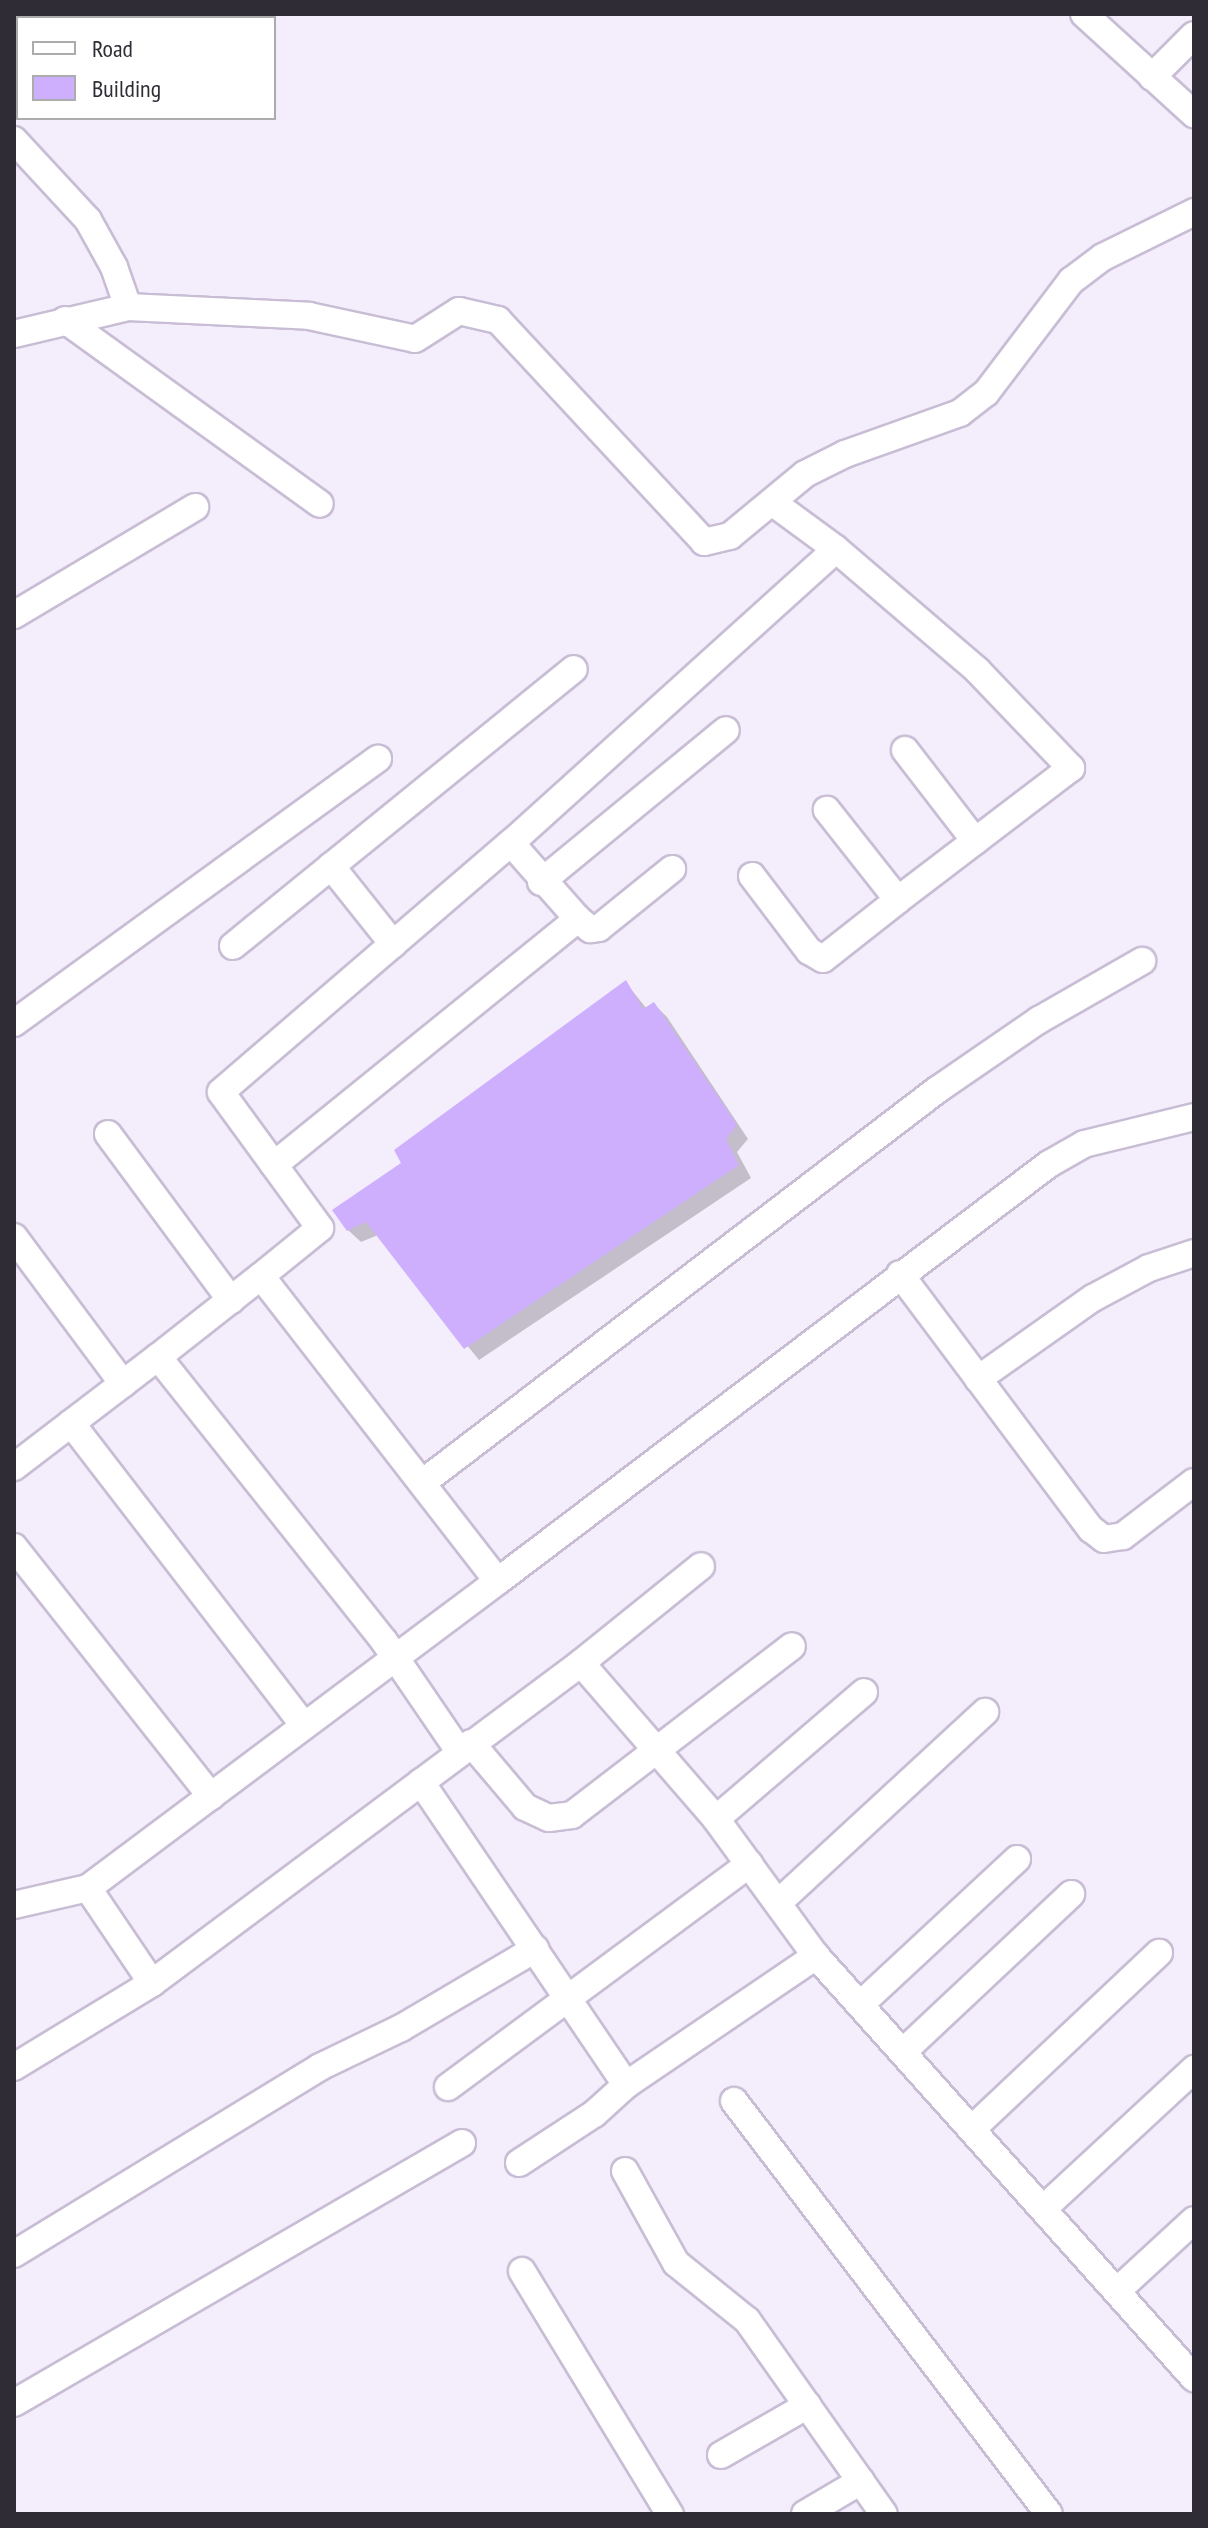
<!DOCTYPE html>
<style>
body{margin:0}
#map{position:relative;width:1208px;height:2528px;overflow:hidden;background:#f4eefc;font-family:"PT Sans Narrow",sans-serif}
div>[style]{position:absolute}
.shadow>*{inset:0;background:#0003}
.building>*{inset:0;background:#cdaffe}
.roads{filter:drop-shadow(2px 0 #c8bdd5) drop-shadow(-2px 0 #c8bdd5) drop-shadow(0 2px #c8bdd5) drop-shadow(0 -2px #c8bdd5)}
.minor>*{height:26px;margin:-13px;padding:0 13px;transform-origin:13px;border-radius:13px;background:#fff}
span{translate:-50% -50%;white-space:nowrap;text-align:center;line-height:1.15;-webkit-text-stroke:7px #fff;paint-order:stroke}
.frame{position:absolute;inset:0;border:16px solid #302c35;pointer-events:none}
.legend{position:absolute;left:16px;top:16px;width:260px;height:104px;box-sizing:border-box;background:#fff;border:2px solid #acabae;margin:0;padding:10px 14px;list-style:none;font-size:24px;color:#302c35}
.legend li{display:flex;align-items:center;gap:16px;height:40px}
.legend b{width:40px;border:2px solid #acabae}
</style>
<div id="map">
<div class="shadow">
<div style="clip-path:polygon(626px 983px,647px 1009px,654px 1004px,667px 1017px,748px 1139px,737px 1152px,751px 1178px,479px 1360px,378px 1235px,361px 1242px,348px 1230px,404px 1164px)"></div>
</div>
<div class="building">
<div style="clip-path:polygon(626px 980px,643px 1009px,654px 1002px,737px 1125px,726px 1139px,739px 1165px,464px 1349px,366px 1222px,347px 1231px,332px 1210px,401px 1163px,394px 1150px)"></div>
</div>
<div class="roads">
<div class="minor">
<div style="left:1084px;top:14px;width:149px;rotate:42.3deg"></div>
<div style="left:1152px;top:77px;width:59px;rotate:-45deg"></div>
<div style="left:14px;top:140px;width:109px;rotate:47.2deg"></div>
<div style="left:88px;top:220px;width:54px;rotate:61deg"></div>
<div style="left:114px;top:267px;width:42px;rotate:70.7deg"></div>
<div style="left:65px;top:320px;width:314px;rotate:35.8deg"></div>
<div style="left:14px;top:334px;width:117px;rotate:-13.3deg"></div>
<div style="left:128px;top:307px;width:181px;rotate:2.8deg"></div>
<div style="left:309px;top:316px;width:108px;rotate:12.2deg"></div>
<div style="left:415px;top:339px;width:52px;rotate:-32.5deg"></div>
<div style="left:459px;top:311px;width:40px;rotate:13deg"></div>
<div style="left:498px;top:320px;width:303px;rotate:47.1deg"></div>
<div style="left:704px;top:542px;width:27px;rotate:-13deg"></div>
<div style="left:730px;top:536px;width:97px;rotate:-39.6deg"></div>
<div style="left:805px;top:474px;width:45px;rotate:-26.6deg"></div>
<div style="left:845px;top:454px;width:122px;rotate:-19.6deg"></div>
<div style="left:960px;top:413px;width:33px;rotate:-38deg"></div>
<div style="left:986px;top:393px;width:141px;rotate:-52.8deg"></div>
<div style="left:1071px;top:281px;width:40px;rotate:-37deg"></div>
<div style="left:1103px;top:257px;width:102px;rotate:-26.3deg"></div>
<div style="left:772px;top:502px;width:79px;rotate:36.3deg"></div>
<div style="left:14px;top:615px;width:211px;rotate:-30.8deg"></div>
<div style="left:905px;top:750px;width:115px;rotate:52.4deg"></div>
<div style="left:331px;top:866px;width:100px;rotate:51.5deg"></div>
<div style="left:752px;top:876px;width:94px;rotate:52.8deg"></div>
<div style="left:809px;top:951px;width:16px;rotate:30deg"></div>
<div style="left:823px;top:959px;width:95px;rotate:-38.2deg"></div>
<div style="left:541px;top:882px;width:239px;rotate:-39.4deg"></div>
<div style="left:578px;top:919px;width:16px;rotate:40deg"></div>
<div style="left:590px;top:929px;width:9px;rotate:-6deg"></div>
<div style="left:599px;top:928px;width:94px;rotate:-38.9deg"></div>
<div style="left:233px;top:946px;width:439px;rotate:-39.1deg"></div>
<div style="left:14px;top:1023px;width:450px;rotate:-36deg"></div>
<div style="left:108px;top:1134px;width:207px;rotate:53.5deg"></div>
<div style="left:274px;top:1165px;width:391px;rotate:-39deg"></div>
<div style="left:578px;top:919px;width:101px;rotate:-131.4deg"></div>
<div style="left:14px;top:1237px;width:183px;rotate:53.4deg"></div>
<div style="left:900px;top:1274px;width:319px;rotate:53.2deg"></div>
<div style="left:1091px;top:1529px;width:16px;rotate:38deg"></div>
<div style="left:1104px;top:1539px;width:19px;rotate:-9deg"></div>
<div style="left:1123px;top:1536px;width:89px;rotate:-37.3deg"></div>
<div style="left:261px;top:1276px;width:76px;rotate:-39.1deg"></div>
<div style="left:320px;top:1228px;width:168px;rotate:-126.1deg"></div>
<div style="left:221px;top:1092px;width:382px;rotate:-40.7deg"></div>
<div style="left:511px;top:843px;width:438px;rotate:-42.1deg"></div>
<div style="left:836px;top:549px;width:186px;rotate:40.6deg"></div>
<div style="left:977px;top:670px;width:136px;rotate:46.2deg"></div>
<div style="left:1071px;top:768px;width:218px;rotate:142.7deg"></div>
<div style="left:898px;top:900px;width:115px;rotate:-128.3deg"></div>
<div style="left:978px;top:1379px;width:141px;rotate:-35.2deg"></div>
<div style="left:1093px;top:1298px;width:64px;rotate:-28.2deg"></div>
<div style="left:1149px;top:1268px;width:47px;rotate:-18.4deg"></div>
<div style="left:71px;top:1423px;width:382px;rotate:52.4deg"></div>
<div style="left:14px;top:1467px;width:181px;rotate:-37.4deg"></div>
<div style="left:422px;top:1483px;width:648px;rotate:-37.35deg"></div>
<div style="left:937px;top:1090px;width:124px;rotate:-34.5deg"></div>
<div style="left:1039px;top:1020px;width:119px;rotate:-29.8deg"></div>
<div style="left:14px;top:1547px;width:318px;rotate:51.7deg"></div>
<div style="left:581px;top:1663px;width:154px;rotate:-38.9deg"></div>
<div style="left:471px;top:1743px;width:84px;rotate:49.8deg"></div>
<div style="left:525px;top:1807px;width:26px;rotate:25deg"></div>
<div style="left:549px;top:1818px;width:23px;rotate:-7deg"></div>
<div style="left:572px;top:1815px;width:277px;rotate:-37.5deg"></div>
<div style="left:459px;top:1751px;width:133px;rotate:-124.3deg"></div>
<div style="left:384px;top:1641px;width:363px;rotate:-128.5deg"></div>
<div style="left:158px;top:1357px;width:131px;rotate:-38.2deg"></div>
<div style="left:261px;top:1276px;width:386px;rotate:52.2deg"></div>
<div style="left:498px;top:1581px;width:691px;rotate:-37.12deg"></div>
<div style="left:1049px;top:1164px;width:40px;rotate:-29.7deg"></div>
<div style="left:1084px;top:1144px;width:113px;rotate:-13.8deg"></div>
<div style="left:421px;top:1782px;width:366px;rotate:55.9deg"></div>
<div style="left:626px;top:2085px;width:230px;rotate:-34.2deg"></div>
<div style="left:716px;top:1819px;width:195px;rotate:-40.6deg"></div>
<div style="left:778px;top:1903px;width:282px;rotate:-42.7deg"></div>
<div style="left:14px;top:1905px;width:76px;rotate:-12.9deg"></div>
<div style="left:152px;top:1983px;width:115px;rotate:-124deg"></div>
<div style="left:88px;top:1888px;width:512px;rotate:-36.83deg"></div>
<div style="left:861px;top:2004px;width:213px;rotate:-42.9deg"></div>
<div style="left:905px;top:2050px;width:228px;rotate:-43.2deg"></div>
<div style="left:14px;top:2067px;width:162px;rotate:-31.3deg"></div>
<div style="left:152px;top:1983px;width:535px;rotate:-36.72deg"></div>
<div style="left:581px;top:1663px;width:206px;rotate:49.1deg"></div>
<div style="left:716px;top:1819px;width:170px;rotate:53.9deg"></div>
<div style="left:816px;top:1956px;width:567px;rotate:48.15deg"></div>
<div style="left:448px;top:2087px;width:375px;rotate:-36.5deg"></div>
<div style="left:734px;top:2101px;width:519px;rotate:52.67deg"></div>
<div style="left:972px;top:2129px;width:257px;rotate:-43.3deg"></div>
<div style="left:519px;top:2163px;width:90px;rotate:-33.2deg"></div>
<div style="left:594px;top:2114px;width:43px;rotate:-42.2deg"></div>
<div style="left:625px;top:2171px;width:105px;rotate:61deg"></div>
<div style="left:676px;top:2263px;width:91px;rotate:38.8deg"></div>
<div style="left:747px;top:2320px;width:237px;rotate:54.8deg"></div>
<div style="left:1044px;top:2208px;width:205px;rotate:-42.8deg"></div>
<div style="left:14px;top:2254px;width:359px;rotate:-31.4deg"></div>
<div style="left:320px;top:2067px;width:90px;rotate:-25.7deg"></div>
<div style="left:401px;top:2028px;width:156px;rotate:-30.5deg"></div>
<div style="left:522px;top:2271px;width:285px;rotate:58.7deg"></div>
<div style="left:1118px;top:2290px;width:103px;rotate:-42.6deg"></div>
<div style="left:14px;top:2403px;width:518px;rotate:-30.13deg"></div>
<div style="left:721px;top:2455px;width:100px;rotate:-29.9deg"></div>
<div style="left:805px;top:2514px;width:65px;rotate:-30.5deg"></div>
</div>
</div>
<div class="frame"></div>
<ul class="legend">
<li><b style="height:10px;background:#fff"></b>Road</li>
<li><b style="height:22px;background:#cdaffe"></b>Building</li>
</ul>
</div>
